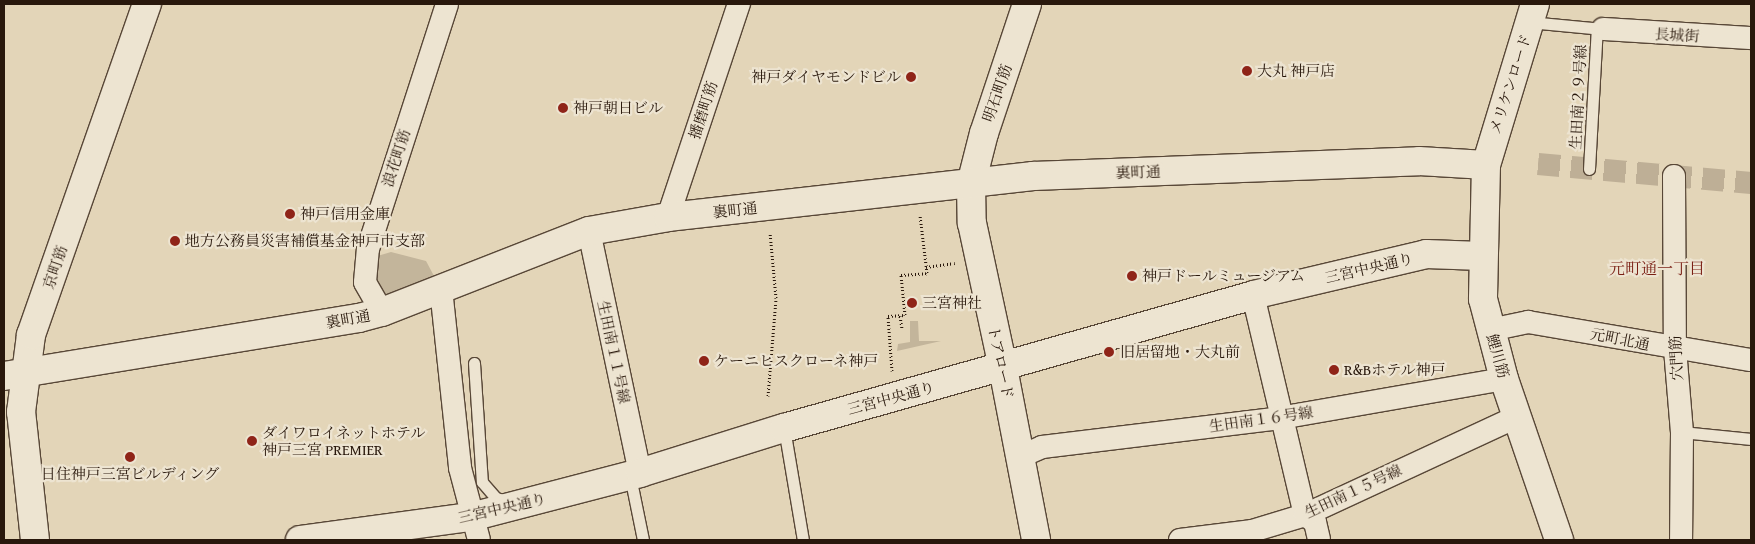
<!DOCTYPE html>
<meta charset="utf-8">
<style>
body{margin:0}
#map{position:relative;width:1755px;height:544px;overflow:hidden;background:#e3d5b8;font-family:"Gentium Book Plus","Noto Serif JP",serif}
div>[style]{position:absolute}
.green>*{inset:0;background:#c3b59b}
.street-tunnel>*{height:22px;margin-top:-11px;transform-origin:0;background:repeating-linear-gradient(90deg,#beaf96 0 22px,transparent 0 33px)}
.path>*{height:3px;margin-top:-1.5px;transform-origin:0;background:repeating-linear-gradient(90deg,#29180c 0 1px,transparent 0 3.5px)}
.roads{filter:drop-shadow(1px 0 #584737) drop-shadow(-1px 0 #584737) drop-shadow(0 1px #584737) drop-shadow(0 -1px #584737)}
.lane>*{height:11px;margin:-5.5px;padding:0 5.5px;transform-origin:5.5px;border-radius:5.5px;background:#ede4d1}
.street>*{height:22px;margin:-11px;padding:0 11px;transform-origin:11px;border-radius:11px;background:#ede4d1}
.secondary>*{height:28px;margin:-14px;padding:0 14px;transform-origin:14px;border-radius:14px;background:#ede4d1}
.dots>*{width:14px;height:14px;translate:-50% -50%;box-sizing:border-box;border:2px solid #ede4d1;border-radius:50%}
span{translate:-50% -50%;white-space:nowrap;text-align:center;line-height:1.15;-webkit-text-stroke:4.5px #ede4d1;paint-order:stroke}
.street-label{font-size:15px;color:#29180c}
.poi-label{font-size:15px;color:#29180c}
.left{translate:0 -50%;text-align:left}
.right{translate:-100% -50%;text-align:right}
.neighbourhood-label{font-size:16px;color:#7a1f14}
.frame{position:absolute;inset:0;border:5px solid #29180c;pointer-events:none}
</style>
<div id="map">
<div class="green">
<div style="clip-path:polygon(391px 252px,426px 261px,434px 276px,387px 295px,380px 291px,374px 257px)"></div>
<div style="clip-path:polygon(910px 321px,918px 321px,919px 341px,941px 341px,897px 351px,898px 344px,910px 342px)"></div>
</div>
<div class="street-tunnel">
<div style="left:1538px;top:164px;width:214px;rotate:5.1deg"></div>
</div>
<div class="path">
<div style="left:926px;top:267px;width:29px;rotate:-8deg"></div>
<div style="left:900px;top:316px;width:13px;rotate:81deg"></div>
<div style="left:892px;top:371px;width:55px;rotate:-94.2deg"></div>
<div style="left:888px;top:316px;width:17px;rotate:-3deg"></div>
<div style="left:905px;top:315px;width:40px;rotate:-95.7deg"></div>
<div style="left:901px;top:275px;width:26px;rotate:-4deg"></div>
<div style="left:927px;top:273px;width:58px;rotate:-96.9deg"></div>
<div style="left:768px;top:396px;width:98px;rotate:-85.3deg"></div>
<div style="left:776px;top:298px;width:66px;rotate:-95.2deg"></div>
</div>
<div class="roads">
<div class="lane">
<div style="left:1529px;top:22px;width:74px;rotate:5.4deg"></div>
<div style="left:1589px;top:169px;width:141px;rotate:-86.8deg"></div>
<div style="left:474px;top:363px;width:119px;rotate:86.2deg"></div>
<div style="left:482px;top:482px;width:21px;rotate:49deg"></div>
<div style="left:496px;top:498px;width:11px;rotate:15deg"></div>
<div style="left:784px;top:428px;width:114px;rotate:80.4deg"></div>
<div style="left:1682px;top:432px;width:69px;rotate:5.8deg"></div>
<div style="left:630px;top:476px;width:65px;rotate:78.5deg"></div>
</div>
<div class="street">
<div style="left:1603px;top:29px;width:148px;rotate:3.5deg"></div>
<div style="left:1674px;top:176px;width:173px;rotate:89.7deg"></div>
<div style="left:1675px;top:349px;width:83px;rotate:85.2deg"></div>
<div style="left:1682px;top:432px;width:108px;rotate:90.5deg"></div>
<div style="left:668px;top:217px;width:225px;rotate:-71.6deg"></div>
<div style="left:589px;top:231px;width:247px;rotate:78.1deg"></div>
<div style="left:441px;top:289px;width:180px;rotate:83.9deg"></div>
<div style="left:460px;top:468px;width:74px;rotate:75.2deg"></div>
<div style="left:1253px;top:295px;width:226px;rotate:76.7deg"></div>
<div style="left:1305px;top:515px;width:12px;rotate:35deg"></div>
<div style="left:1315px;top:522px;width:18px;rotate:77deg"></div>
<div style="left:382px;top:312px;width:34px;rotate:-120deg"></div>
<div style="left:365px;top:282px;width:33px;rotate:-85deg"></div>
<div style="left:368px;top:249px;width:257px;rotate:-72.1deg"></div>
<div style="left:1490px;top:330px;width:39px;rotate:-12deg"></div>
<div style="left:1528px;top:322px;width:226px;rotate:9.7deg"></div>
<div style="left:1019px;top:457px;width:25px;rotate:-23deg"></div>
<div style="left:1042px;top:447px;width:240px;rotate:-6.9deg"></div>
<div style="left:1280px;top:418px;width:227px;rotate:-9.9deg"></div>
<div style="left:1180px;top:540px;width:73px;rotate:-7.1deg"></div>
<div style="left:1252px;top:531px;width:55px;rotate:-16.8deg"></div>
<div style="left:1305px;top:515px;width:235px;rotate:-24.9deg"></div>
</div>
<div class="secondary">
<div style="left:1027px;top:4px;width:136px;rotate:108.4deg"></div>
<div style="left:984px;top:133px;width:53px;rotate:104.3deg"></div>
<div style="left:971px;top:184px;width:39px;rotate:89deg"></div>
<div style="left:972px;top:223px;width:148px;rotate:77.9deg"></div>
<div style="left:1003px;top:368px;width:175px;rotate:79.1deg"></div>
<div style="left:1535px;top:4px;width:168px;rotate:106.9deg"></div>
<div style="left:1486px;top:165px;width:134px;rotate:91.3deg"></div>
<div style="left:1483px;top:299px;width:83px;rotate:75.3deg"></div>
<div style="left:1504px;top:379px;width:170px;rotate:71.1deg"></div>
<div style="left:4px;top:376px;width:360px;rotate:-9.3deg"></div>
<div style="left:359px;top:318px;width:24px;rotate:-15deg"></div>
<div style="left:382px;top:312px;width:222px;rotate:-21.4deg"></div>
<div style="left:589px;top:231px;width:80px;rotate:-10deg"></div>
<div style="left:668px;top:217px;width:367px;rotate:-6.4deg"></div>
<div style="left:1033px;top:176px;width:386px;rotate:-2.2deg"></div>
<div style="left:1419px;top:161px;width:67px;rotate:3.4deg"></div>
<div style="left:35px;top:540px;width:129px;rotate:-96.2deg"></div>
<div style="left:21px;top:412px;width:78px;rotate:-82.6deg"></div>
<div style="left:31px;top:335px;width:351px;rotate:-70.7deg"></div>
<div style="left:300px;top:540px;width:173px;rotate:-7.7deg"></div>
<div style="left:471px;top:517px;width:175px;rotate:-14.6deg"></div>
<div style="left:640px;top:473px;width:151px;rotate:-17.4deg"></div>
<div style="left:784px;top:428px;width:487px;rotate:-15.8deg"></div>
<div style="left:1253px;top:295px;width:178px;rotate:-13.3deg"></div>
<div style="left:1426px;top:254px;width:56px;rotate:2deg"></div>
</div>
</div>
<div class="dots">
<div style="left:1247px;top:71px;background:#8f2418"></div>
<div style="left:911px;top:77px;background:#8f2418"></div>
<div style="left:563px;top:108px;background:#8f2418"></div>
<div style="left:290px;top:214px;background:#8f2418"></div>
<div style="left:175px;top:241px;background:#8f2418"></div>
<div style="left:1132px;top:276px;background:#8f2418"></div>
<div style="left:912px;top:303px;background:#8f2418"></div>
<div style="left:1109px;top:352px;background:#8f2418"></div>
<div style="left:704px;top:361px;background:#8f2418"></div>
<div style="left:1334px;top:370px;background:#8f2418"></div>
<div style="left:252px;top:441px;background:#8f2418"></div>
<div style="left:130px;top:457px;background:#8f2418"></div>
</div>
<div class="street-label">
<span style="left:1677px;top:35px;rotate:3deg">長城街</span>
<span style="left:1510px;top:84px;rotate:-72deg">メリケンロード</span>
<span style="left:997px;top:93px;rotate:-71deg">明石町筋</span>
<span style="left:1578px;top:97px;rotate:-87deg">生田南２９号線</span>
<span style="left:703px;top:110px;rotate:-72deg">播磨町筋</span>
<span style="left:396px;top:158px;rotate:-72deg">浪花町筋</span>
<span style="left:1138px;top:172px;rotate:-2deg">裏町通</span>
<span style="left:735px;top:210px;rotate:-6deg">裏町通</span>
<span style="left:55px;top:267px;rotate:-71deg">京町筋</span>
<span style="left:1369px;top:268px;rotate:-13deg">三宮中央通り</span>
<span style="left:348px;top:319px;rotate:-10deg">裏町通</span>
<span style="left:1620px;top:339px;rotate:11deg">元町北通</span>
<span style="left:614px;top:352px;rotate:78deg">生田南１１号線</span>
<span style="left:1498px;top:356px;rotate:74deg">鯉川筋</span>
<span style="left:1676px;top:358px;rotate:-93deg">穴門筋</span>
<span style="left:1001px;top:362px;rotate:78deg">トアロード</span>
<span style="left:891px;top:398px;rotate:-15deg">三宮中央通り</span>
<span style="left:1261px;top:419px;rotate:-8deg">生田南１６号線</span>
<span style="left:1353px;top:491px;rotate:-25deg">生田南１５号線</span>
<span style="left:502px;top:508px;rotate:-13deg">三宮中央通り</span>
</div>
<div class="poi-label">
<span class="left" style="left:1257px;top:71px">大丸 神戸店</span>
<span class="right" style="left:901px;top:77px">神戸ダイヤモンドビル</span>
<span class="left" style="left:573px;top:108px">神戸朝日ビル</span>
<span class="left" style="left:300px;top:214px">神戸信用金庫</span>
<span class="left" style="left:185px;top:241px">地方公務員災害補償基金神戸市支部</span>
<span class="left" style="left:1142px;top:276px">神戸ドールミュージアム</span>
<span class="left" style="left:922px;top:303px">三宮神社</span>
<span class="left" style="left:1120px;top:352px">旧居留地・大丸前</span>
<span class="left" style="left:714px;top:361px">ケーニヒスクローネ神戸</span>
<span class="left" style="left:1344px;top:370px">R&amp;Bホテル神戸</span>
<span class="left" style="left:262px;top:441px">ダイワロイネットホテル<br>神戸三宮 PREMIER</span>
<span style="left:130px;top:474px">日住神戸三宮ビルディング</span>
</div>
<div class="neighbourhood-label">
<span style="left:1657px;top:268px">元町通一丁目</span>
</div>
<div class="frame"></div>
</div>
